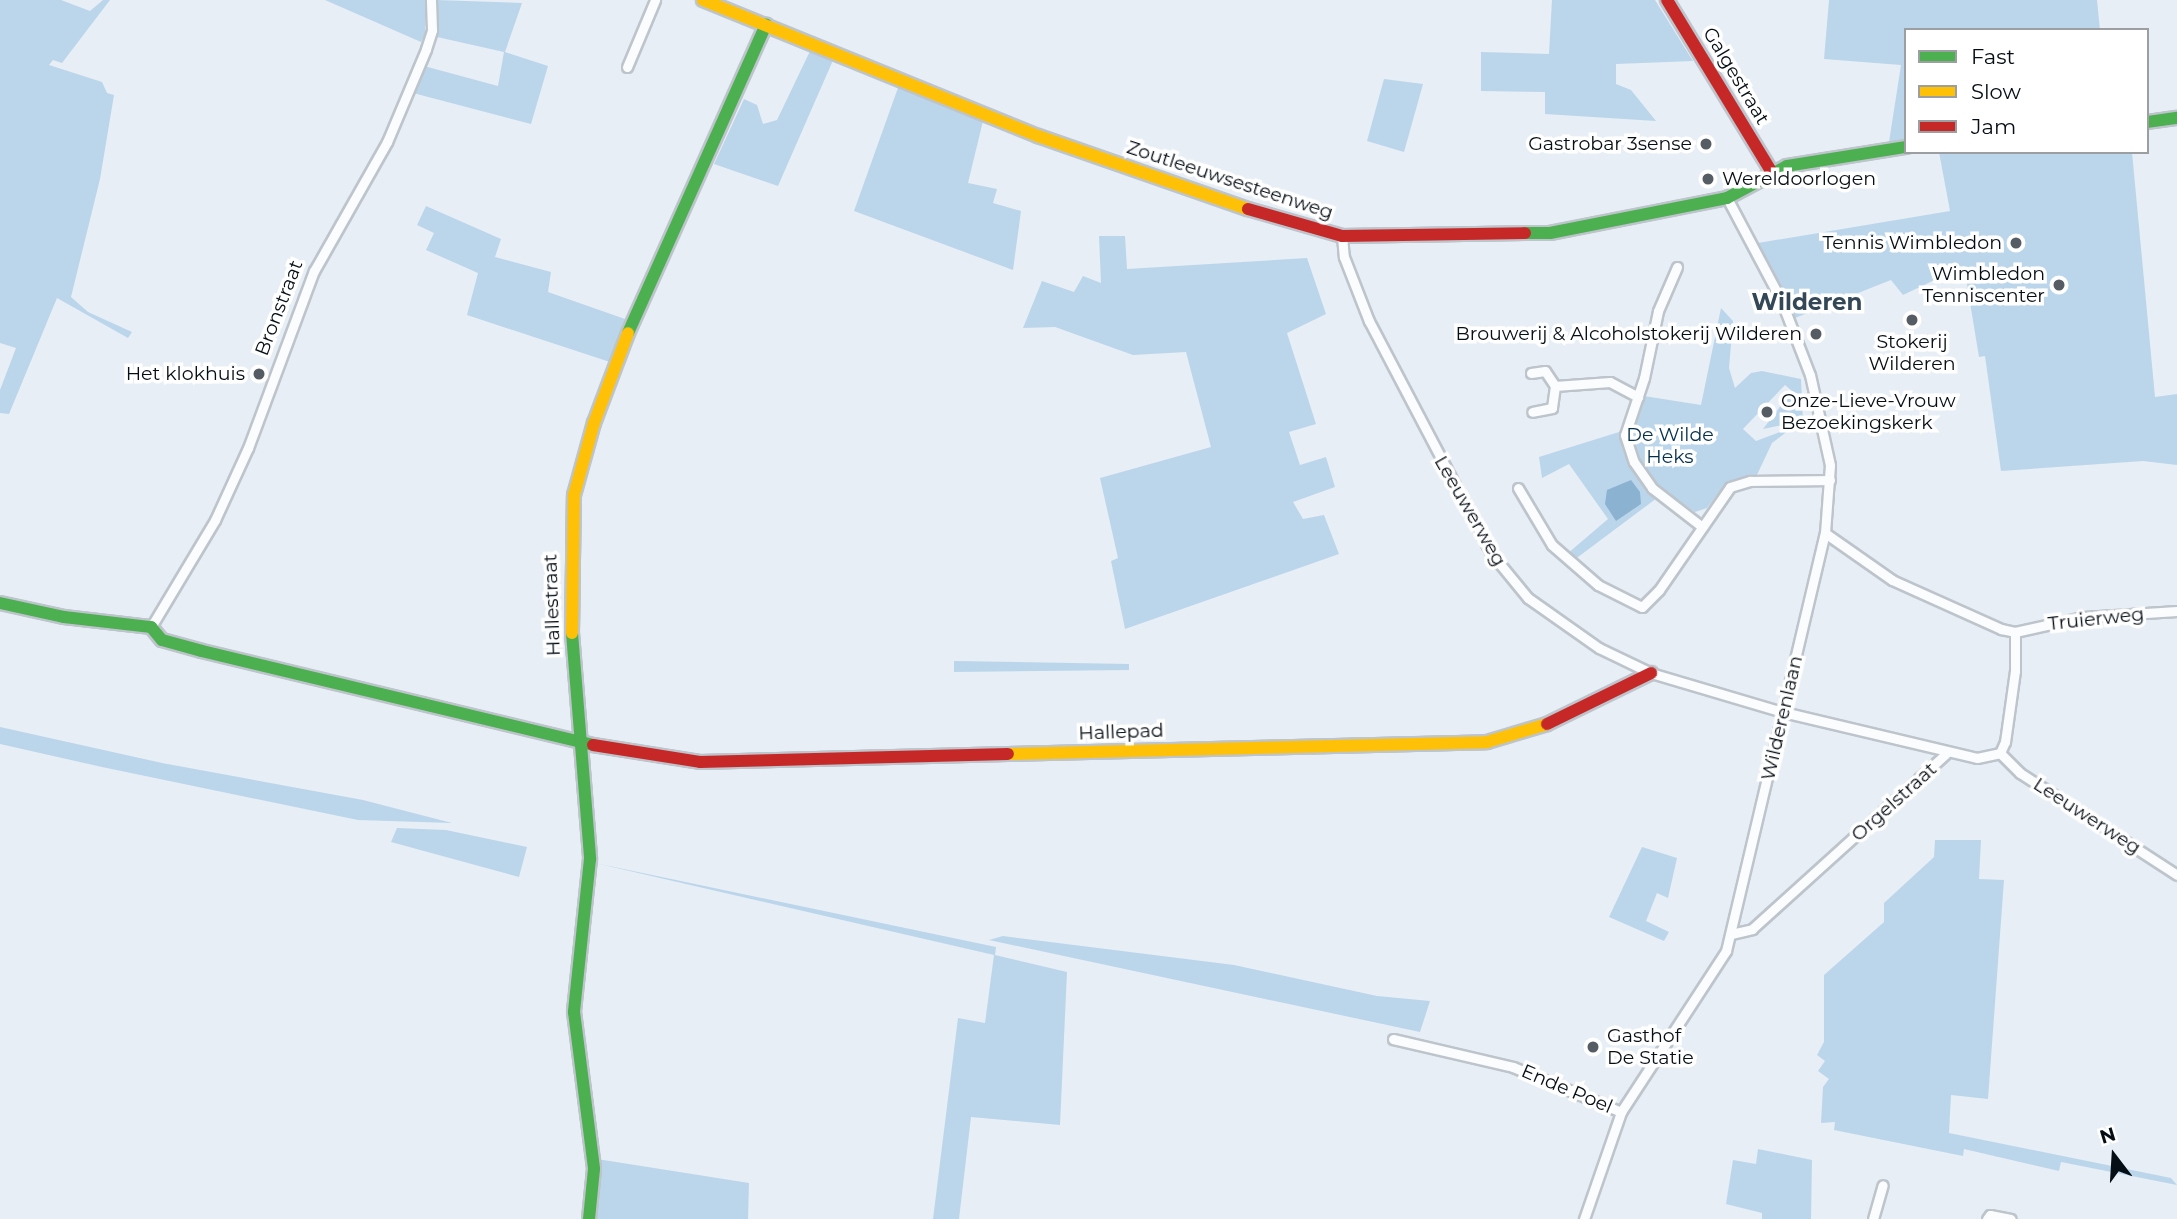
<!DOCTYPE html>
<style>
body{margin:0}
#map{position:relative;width:2177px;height:1219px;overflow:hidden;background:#e7eef5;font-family:Montserrat,sans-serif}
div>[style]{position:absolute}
.green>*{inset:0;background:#bbd6eb}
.water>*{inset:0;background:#8bb2d1}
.roads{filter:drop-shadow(2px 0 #bdc4cb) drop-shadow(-2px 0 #bdc4cb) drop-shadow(0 2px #bdc4cb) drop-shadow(0 -2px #bdc4cb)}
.street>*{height:9px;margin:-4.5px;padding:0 4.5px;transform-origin:4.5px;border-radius:4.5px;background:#fbfcfe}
.fast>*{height:12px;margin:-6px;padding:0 6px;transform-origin:6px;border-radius:6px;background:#4caf50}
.slow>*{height:12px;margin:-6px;padding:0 6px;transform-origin:6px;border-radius:6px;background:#ffc107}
.jam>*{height:12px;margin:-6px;padding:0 6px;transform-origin:6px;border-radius:6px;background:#c62828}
.dots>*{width:19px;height:19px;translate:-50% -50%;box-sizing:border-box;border:4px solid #fff;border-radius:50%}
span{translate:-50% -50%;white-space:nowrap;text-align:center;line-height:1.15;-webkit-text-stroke:7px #fff;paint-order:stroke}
.street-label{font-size:19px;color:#060e15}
.poi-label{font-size:19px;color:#060e15}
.right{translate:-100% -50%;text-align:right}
.left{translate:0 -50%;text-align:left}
.park-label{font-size:19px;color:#03304c}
.quarter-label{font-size:23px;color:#334757;font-weight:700}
.legend{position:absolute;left:1904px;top:28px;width:245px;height:126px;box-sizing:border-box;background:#fff;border:2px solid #9b9fa1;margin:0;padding:9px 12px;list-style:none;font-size:21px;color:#060e15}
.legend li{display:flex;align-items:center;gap:14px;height:35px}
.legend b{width:35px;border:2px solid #9b9fa1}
.north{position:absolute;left:2079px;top:1121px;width:70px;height:70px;-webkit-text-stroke:5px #fff;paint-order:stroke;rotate:343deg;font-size:19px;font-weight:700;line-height:28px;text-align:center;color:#060e15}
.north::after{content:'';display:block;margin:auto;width:24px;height:32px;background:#060e15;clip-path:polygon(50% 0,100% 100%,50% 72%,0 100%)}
</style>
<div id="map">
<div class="green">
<div style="clip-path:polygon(0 0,61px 0,90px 11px,103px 0,110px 0,62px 63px,53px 60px,49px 65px,102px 82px,107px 93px,114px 95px,100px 179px,71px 297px,88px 312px,132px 332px,128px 338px,57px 298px,9px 414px,0 413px,0 390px,16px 348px,0 343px)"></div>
<div style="clip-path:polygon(325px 0,426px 0,425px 34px,421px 42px)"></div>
<div style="clip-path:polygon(436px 0,522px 3px,505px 52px,548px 66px,531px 124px,413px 93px,424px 66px,498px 86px,504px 52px,437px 37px)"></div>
<div style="clip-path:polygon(1552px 0,1655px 0,1693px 61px,1616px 64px,1616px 84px,1631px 90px,1656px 121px,1545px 114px,1545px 92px,1481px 91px,1481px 52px,1549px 54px)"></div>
<div style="clip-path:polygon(1829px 0,2097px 0,2100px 30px,1906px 30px,1906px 141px,1889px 142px,1901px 65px,1824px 59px)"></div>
<div style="clip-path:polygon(811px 49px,834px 58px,778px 186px,714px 164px,744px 99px,757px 105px,763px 124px,777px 120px)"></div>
<div style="clip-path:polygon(1384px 79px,1423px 84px,1404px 152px,1367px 141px)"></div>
<div style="clip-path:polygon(899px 85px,983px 121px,968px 183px,997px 189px,993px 203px,1021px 211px,1013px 270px,854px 211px)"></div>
<div style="clip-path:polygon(1939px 152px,2132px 152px,2155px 397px,2177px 394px,2177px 465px,2143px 461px,2001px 471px,1985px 356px,1979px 357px,1964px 266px,1903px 295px,1891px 280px,1795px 318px,1758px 243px,1950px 211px)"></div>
<div style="clip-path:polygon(426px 206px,501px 239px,495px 257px,551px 272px,548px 292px,625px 319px,613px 363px,467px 315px,478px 273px,426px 250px,434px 233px,417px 225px)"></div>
<div style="clip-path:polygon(1099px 236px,1125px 236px,1127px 269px,1307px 258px,1326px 314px,1287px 333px,1316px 424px,1289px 432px,1300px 465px,1326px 457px,1335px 487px,1293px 502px,1303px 519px,1324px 515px,1339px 554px,1125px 629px,1111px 561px,1118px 558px,1100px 478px,1211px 447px,1186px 352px,1133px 355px,1055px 327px,1023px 328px,1042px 281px,1074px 292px,1083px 276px,1101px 283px)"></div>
<div style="clip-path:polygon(1721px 308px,1733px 321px,1729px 368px,1735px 388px,1751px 373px,1762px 371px,1801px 379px,1803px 421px,1763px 429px,1792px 391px,1785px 385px,1743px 429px,1756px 441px,1793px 427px,1772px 443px,1756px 477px,1726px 483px,1707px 508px,1695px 512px,1656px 484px,1632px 448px,1630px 424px,1644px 396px,1701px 405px)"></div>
<div style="clip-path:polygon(1619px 432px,1625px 456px,1657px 498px,1574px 560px,1567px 554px,1608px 519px,1569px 464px,1542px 478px,1539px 457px)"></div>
<div style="clip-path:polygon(954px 661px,1129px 664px,1129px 670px,954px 672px)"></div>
<div style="clip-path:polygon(0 727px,162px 763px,363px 800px,452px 823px,358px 820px,102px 767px,0 744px)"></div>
<div style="clip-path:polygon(397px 828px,446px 830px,527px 847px,519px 877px,391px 842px)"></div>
<div style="clip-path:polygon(1935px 840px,1981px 840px,1979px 879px,2004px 880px,1988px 1099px,1951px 1095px,1949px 1133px,2171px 1178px,2177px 1185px,2061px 1162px,2059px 1171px,1964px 1149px,1963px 1156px,1834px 1130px,1835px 1122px,1821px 1123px,1823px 1087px,1829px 1079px,1818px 1071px,1825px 1061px,1817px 1055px,1824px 1042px,1824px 975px,1884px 922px,1884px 903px,1934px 857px)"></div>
<div style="clip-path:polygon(1642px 847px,1677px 858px,1668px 898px,1657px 893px,1646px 921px,1669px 932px,1664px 941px,1609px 917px)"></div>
<div style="clip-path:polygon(595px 863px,996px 947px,995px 955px,1067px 972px,1060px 1125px,971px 1117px,959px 1219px,933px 1219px,958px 1018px,985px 1023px,994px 955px)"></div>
<div style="clip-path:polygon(1003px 936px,1234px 965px,1377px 996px,1430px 1001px,1420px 1032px,989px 940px)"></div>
<div style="clip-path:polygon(1758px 1149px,1812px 1160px,1811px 1219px,1762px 1219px,1762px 1213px,1726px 1204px,1733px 1160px,1756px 1164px)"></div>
<div style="clip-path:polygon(597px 1159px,749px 1183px,748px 1219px,594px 1219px)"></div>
</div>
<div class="water">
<div style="clip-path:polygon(1631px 480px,1640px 492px,1641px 504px,1616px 521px,1605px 504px,1607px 490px)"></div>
</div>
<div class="roads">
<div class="street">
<div style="left:627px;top:67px;width:73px;rotate:-67.3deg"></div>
<div style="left:1342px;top:236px;width:21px;rotate:85deg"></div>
<div style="left:1344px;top:257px;width:69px;rotate:68.7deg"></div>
<div style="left:1369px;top:321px;width:262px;rotate:62.3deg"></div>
<div style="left:1491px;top:553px;width:58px;rotate:50.6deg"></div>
<div style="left:1528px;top:598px;width:87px;rotate:35.2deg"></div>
<div style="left:1599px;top:648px;width:58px;rotate:25.7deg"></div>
<div style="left:1651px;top:673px;width:138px;rotate:16.5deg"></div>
<div style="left:1783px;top:712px;width:199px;rotate:13.3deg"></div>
<div style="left:1977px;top:758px;width:24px;rotate:-12deg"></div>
<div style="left:2000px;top:753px;width:12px;rotate:-66deg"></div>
<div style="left:2005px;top:742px;width:72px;rotate:-82deg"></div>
<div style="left:2015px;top:671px;width:39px;rotate:-90deg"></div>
<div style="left:1677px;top:267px;width:48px;rotate:113.4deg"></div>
<div style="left:1658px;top:311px;width:68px;rotate:101.8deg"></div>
<div style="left:1644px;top:378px;width:60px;rotate:108.4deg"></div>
<div style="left:1625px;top:435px;width:28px;rotate:72deg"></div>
<div style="left:1634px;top:462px;width:32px;rotate:55deg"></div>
<div style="left:1652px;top:488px;width:62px;rotate:37.8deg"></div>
<div style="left:1531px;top:373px;width:14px;rotate:-8deg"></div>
<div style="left:1545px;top:371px;width:18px;rotate:56deg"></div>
<div style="left:1555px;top:386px;width:22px;rotate:98deg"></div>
<div style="left:1552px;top:408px;width:20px;rotate:169deg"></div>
<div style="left:1555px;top:386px;width:55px;rotate:-4.2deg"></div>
<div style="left:1610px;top:382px;width:32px;rotate:28deg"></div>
<div style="left:1518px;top:488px;width:66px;rotate:59.2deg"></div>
<div style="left:1552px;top:545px;width:61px;rotate:41deg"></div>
<div style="left:1598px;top:585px;width:49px;rotate:26.6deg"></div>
<div style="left:1642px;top:607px;width:24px;rotate:-45deg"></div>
<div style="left:1659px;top:590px;width:125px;rotate:-55.4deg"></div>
<div style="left:1730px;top:487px;width:21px;rotate:-17deg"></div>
<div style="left:1750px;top:481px;width:80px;rotate:-0.7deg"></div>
<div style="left:1825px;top:533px;width:82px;rotate:35deg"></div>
<div style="left:1892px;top:580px;width:120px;rotate:24.2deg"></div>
<div style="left:2001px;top:629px;width:14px;rotate:12deg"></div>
<div style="left:2015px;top:632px;width:70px;rotate:-12.4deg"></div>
<div style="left:2083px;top:617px;width:94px;rotate:-3.7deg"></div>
<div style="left:151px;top:627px;width:125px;rotate:-59.1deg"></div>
<div style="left:215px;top:520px;width:79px;rotate:-65.4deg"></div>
<div style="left:248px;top:448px;width:189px;rotate:-69.6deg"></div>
<div style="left:314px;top:271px;width:148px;rotate:-60.5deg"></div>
<div style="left:387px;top:142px;width:101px;rotate:-67.2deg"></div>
<div style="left:426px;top:49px;width:20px;rotate:-72deg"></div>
<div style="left:432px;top:30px;width:30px;rotate:-92deg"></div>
<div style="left:2000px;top:753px;width:28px;rotate:45deg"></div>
<div style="left:2020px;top:773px;width:187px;rotate:33deg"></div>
<div style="left:1731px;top:934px;width:22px;rotate:-13deg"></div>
<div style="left:1752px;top:929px;width:261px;rotate:-42.1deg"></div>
<div style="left:1393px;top:1039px;width:123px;rotate:13.1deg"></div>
<div style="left:1513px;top:1067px;width:117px;rotate:22.6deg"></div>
<div style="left:1584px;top:1219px;width:113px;rotate:-70.9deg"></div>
<div style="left:1621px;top:1112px;width:192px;rotate:-56.9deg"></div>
<div style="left:1726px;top:951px;width:430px;rotate:-76.7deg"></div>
<div style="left:1825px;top:533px;width:68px;rotate:-85.8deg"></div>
<div style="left:1830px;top:465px;width:92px;rotate:-102.5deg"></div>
<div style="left:1810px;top:375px;width:80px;rotate:-111.1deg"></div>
<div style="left:1781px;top:300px;width:115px;rotate:-117.9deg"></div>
<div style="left:1873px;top:1219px;width:35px;rotate:-74deg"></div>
<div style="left:1987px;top:1219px;width:5px;rotate:-53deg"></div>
<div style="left:1990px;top:1215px;width:21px;rotate:11deg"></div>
</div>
<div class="fast">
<div style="left:2147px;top:122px;width:30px;rotate:-8deg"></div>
<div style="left:1525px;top:233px;width:25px"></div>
<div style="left:1550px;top:233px;width:180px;rotate:-11.2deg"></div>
<div style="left:1727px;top:198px;width:68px;rotate:-28.1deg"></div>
<div style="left:1787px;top:166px;width:121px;rotate:-9.1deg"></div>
<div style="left:628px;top:333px;width:338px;rotate:-65.9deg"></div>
<div style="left:0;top:603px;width:66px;rotate:12.3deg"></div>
<div style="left:64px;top:617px;width:88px;rotate:6.6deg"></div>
<div style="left:151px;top:627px;width:17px;rotate:50deg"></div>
<div style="left:162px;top:640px;width:41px;rotate:15.4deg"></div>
<div style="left:202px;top:651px;width:402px;rotate:13.5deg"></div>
<div style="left:572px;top:633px;width:227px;rotate:85.4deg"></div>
<div style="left:590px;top:859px;width:154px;rotate:96deg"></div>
<div style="left:574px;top:1012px;width:158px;rotate:82.7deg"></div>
<div style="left:594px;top:1169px;width:50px;rotate:95.7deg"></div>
</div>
<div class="slow">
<div style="left:703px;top:0;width:362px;rotate:22.1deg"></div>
<div style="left:1038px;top:136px;width:222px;rotate:19.2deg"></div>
<div style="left:572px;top:633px;width:138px;rotate:-89.2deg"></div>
<div style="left:574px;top:495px;width:75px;rotate:-74.5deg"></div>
<div style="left:594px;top:423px;width:96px;rotate:-69.3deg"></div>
<div style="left:1008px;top:754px;width:479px;rotate:-1.4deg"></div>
<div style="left:1487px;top:742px;width:63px;rotate:-16.7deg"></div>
</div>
<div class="jam">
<div style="left:1667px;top:0;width:202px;rotate:58.7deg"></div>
<div style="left:1248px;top:209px;width:98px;rotate:16deg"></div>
<div style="left:1342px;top:236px;width:183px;rotate:-0.9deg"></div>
<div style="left:1547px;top:724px;width:116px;rotate:-26.1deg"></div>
<div style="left:593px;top:745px;width:108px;rotate:9deg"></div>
<div style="left:700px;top:762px;width:308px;rotate:-1.5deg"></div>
</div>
</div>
<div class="dots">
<div style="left:1706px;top:144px;background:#555c63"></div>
<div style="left:1708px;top:179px;background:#555c63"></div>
<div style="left:2016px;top:243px;background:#555c63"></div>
<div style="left:2059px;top:285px;background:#555c63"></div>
<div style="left:1912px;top:320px;background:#555c63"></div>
<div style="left:1816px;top:334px;background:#555c63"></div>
<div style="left:259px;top:374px;background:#555c63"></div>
<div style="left:1767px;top:412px;background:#555c63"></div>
<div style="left:1593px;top:1047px;background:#555c63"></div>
</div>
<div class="street-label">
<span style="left:1736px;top:76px;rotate:59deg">Galgestraat</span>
<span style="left:1230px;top:180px;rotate:18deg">Zoutleeuwsesteenweg</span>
<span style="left:279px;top:308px;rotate:-69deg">Bronstraat</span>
<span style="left:1470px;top:511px;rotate:60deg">Leeuwerweg</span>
<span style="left:552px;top:605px;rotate:-92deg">Hallestraat</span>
<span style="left:2096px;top:619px;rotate:-6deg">Truierweg</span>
<span style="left:1782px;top:718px;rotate:-77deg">Wilderenlaan</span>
<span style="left:1121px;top:732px;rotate:-2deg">Hallepad</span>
<span style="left:1894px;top:802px;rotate:-42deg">Orgelstraat</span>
<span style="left:2087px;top:816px;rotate:33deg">Leeuwerweg</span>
<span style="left:1567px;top:1089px;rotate:23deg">Ende Poel</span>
</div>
<div class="poi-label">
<span class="right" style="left:1692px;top:144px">Gastrobar 3sense</span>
<span class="left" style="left:1722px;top:179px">Wereldoorlogen</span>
<span class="right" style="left:2002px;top:243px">Tennis Wimbledon</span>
<span class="right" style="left:2045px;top:285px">Wimbledon<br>Tenniscenter</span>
<span class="right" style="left:1802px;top:334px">Brouwerij &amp; Alcoholstokerij Wilderen</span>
<span style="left:1912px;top:353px">Stokerij<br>Wilderen</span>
<span class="right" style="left:245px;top:374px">Het klokhuis</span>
<span class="left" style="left:1781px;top:412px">Onze-Lieve-Vrouw<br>Bezoekingskerk</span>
<span class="left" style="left:1607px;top:1047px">Gasthof<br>De Statie</span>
</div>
<div class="park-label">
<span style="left:1670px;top:446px">De Wilde<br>Heks</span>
</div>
<div class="quarter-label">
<span style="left:1807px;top:302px">Wilderen</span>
</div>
<ul class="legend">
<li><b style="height:9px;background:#4caf50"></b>Fast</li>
<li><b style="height:9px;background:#ffc107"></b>Slow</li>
<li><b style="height:9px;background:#c62828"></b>Jam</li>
</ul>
<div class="north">N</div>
</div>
